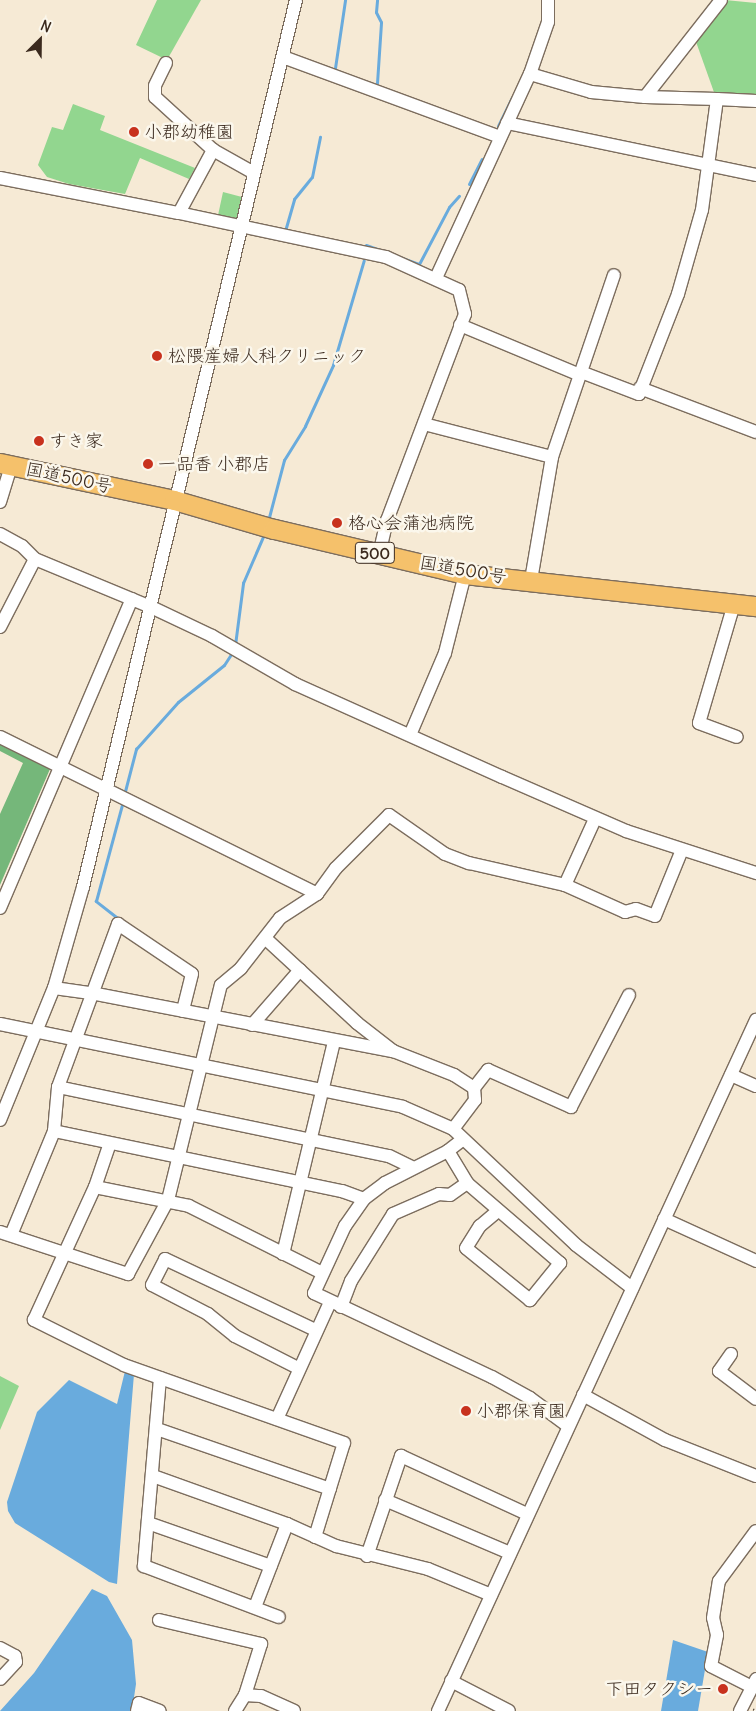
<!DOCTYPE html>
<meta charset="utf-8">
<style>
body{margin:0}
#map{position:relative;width:756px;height:1711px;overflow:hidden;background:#f6ead5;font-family:Delius,"Klee One",sans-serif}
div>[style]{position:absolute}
.green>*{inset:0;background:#92d68f}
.forest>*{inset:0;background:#75b77a}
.water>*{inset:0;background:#69abdd}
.stream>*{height:3px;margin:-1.5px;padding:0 1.5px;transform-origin:1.5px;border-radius:1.5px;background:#69abdd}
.roads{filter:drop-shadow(1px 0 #7c6d5e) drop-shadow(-1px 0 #7c6d5e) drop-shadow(0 1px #7c6d5e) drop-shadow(0 -1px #7c6d5e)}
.minor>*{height:12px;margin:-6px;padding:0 6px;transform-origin:6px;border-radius:6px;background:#fff}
.highway>*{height:19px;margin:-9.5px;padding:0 9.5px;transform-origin:9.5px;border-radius:9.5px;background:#f5c16b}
.rail>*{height:5px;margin-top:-2.5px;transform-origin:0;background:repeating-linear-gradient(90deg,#fbf7ec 0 9px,#3b2a1e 0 18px);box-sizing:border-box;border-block:1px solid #3b2a1e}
.dots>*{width:14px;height:14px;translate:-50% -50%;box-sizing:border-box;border:2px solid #fbf7ec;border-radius:50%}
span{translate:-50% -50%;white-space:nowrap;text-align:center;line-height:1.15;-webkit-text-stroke:5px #fbf7ec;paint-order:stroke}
.shield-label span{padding:1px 4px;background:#fbf7ec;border:1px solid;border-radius:4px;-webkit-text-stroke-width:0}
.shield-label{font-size:16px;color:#3b2a1e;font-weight:700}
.poi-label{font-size:18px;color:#3b2a1e}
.left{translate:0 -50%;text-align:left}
.right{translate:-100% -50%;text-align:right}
.street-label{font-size:18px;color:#3b2a1e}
.north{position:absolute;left:15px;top:15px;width:50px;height:50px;-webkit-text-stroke:4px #fbf7ec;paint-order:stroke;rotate:23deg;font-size:14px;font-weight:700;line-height:20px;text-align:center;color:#3b2a1e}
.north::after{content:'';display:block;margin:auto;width:18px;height:22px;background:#3b2a1e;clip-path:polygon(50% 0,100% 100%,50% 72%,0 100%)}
</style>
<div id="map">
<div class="green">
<div style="clip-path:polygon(157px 0,201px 0,167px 60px,136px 45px)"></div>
<div style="clip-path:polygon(725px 0,756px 3px,756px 98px,715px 95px,695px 39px)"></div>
<div style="clip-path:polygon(73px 104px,105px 116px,100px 130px,195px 168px,189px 179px,140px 158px,125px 194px,69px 184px,47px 177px,38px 165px,52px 127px,63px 130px)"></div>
<div style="clip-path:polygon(223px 192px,242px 197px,236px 220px,217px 220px)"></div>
<div style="clip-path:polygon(0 1376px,19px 1386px,0 1430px)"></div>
</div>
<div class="forest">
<div style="clip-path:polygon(0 743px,50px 769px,0 885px,0 814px,23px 763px,0 751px)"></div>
</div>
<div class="water">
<div style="clip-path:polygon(125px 1371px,134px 1374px,117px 1584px,109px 1582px,15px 1523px,8px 1511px,7px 1502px,37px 1412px,69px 1380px,117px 1404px)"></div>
<div style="clip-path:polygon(92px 1589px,107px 1596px,132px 1640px,136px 1684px,132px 1711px,0 1711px,34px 1673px)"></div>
<div style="clip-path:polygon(673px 1640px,708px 1652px,698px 1711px,661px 1711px)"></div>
</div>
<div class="stream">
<div style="left:335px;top:68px;width:69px;rotate:-81.6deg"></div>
<div style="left:377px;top:83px;width:61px;rotate:-86.2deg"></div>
<div style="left:381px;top:22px;width:11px;rotate:-117deg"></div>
<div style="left:376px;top:12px;width:12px;rotate:-85deg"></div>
<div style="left:498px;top:126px;width:32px;rotate:-64deg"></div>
<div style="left:469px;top:184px;width:28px;rotate:-63deg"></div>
<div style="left:285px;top:231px;width:33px;rotate:-74deg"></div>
<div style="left:294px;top:199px;width:28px;rotate:-51deg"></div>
<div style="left:312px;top:177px;width:41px;rotate:-78.7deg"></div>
<div style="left:366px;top:245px;width:56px;rotate:19.7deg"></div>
<div style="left:419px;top:264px;width:64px;rotate:-62.2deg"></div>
<div style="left:449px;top:207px;width:15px;rotate:-48deg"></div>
<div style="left:268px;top:521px;width:63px;rotate:-75.3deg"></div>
<div style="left:284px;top:460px;width:40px;rotate:-58deg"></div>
<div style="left:305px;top:426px;width:67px;rotate:-65.3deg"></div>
<div style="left:333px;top:365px;width:109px;rotate:-73.6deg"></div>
<div style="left:235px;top:645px;width:63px;rotate:-82.6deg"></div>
<div style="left:243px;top:583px;width:56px;rotate:-66.7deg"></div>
<div style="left:124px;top:795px;width:48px;rotate:-75.4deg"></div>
<div style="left:136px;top:749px;width:63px;rotate:-48.2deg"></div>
<div style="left:178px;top:702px;width:59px;rotate:-38.8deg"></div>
<div style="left:224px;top:665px;width:17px;rotate:-57deg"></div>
<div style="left:120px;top:920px;width:31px;rotate:-142deg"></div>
<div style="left:96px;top:901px;width:104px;rotate:-74.9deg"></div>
</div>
<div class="roads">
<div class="minor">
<div style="left:283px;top:57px;width:231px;rotate:20.2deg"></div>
<div style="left:166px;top:63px;width:25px;rotate:116deg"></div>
<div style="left:155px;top:86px;width:11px;rotate:90deg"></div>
<div style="left:155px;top:97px;width:79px;rotate:42.4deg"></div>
<div style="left:530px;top:74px;width:64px;rotate:16.4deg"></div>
<div style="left:591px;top:92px;width:54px;rotate:5.3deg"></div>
<div style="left:717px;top:99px;width:39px;rotate:3deg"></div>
<div style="left:507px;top:123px;width:254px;rotate:11.8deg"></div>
<div style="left:0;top:178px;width:182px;rotate:11.1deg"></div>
<div style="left:179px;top:213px;width:72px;rotate:-61.6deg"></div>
<div style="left:213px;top:150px;width:47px;rotate:29.3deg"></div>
<div style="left:179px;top:213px;width:212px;rotate:12deg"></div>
<div style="left:386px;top:257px;width:80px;rotate:24.3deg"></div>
<div style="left:459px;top:290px;width:25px;rotate:76deg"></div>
<div style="left:465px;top:314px;width:220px;rotate:110.7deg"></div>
<div style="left:387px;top:520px;width:35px;rotate:103deg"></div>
<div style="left:436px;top:278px;width:225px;rotate:-65.3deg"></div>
<div style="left:530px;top:74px;width:55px;rotate:-70.9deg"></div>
<div style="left:548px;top:22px;width:22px;rotate:-90deg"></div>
<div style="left:460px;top:325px;width:130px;rotate:22.6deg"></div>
<div style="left:581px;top:372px;width:62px;rotate:20.8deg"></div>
<div style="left:639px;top:394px;width:107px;rotate:-68.7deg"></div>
<div style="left:678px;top:294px;width:87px;rotate:-74.1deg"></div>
<div style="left:702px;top:210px;width:112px;rotate:-82.3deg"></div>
<div style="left:717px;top:99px;width:72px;rotate:-178.4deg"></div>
<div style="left:645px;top:97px;width:123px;rotate:-51.9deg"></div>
<div style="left:640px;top:388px;width:124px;rotate:20.8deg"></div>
<div style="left:424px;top:424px;width:132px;rotate:14.5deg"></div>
<div style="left:0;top:502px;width:38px;rotate:-73deg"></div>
<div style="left:0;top:534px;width:25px;rotate:29deg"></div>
<div style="left:22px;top:546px;width:18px;rotate:45deg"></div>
<div style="left:35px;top:559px;width:126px;rotate:22.5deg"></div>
<div style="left:151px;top:607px;width:68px;rotate:25.4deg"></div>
<div style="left:212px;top:636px;width:96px;rotate:30deg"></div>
<div style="left:295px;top:684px;width:227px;rotate:24.2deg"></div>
<div style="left:502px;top:777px;width:135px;rotate:23.5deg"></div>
<div style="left:626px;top:831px;width:137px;rotate:17.9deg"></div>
<div style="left:531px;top:580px;width:125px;rotate:-80.3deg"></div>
<div style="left:552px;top:457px;width:192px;rotate:-71.2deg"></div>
<div style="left:734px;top:604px;width:124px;rotate:106.4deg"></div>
<div style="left:699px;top:723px;width:40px;rotate:20.2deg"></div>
<div style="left:0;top:627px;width:76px;rotate:-62.8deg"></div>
<div style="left:410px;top:735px;width:89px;rotate:-66.9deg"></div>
<div style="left:445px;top:653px;width:81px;rotate:-75.8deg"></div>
<div style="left:0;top:737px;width:354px;rotate:26.3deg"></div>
<div style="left:565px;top:885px;width:72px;rotate:-65.6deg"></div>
<div style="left:0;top:908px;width:336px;rotate:-66.9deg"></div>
<div style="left:265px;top:938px;width:125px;rotate:42.7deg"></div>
<div style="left:357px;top:1023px;width:46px;rotate:37.9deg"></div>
<div style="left:393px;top:1051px;width:66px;rotate:21.5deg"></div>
<div style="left:454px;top:1075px;width:24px;rotate:33deg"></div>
<div style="left:474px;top:1088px;width:12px;rotate:85deg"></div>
<div style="left:475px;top:1100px;width:36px;rotate:127deg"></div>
<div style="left:54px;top:988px;width:37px;rotate:8deg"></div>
<div style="left:91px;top:993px;width:308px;rotate:10.9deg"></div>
<div style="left:0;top:1024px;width:411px;rotate:11.6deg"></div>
<div style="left:403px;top:1107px;width:55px;rotate:23.7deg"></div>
<div style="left:453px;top:1129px;width:169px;rotate:43.3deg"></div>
<div style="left:576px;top:1245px;width:71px;rotate:37.5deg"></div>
<div style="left:252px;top:1025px;width:73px;rotate:-48.9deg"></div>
<div style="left:731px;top:1075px;width:27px;rotate:24deg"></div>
<div style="left:58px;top:1087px;width:338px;rotate:11.8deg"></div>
<div style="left:389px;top:1156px;width:25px;rotate:26deg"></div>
<div style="left:474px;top:1088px;width:23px;rotate:-52deg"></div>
<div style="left:488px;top:1070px;width:91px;rotate:24deg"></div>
<div style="left:571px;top:1107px;width:126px;rotate:-62.6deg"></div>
<div style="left:0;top:1120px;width:143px;rotate:-67.8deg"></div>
<div style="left:54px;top:988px;width:105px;rotate:-74deg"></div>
<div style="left:83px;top:887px;width:912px;rotate:-76.5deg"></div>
<div style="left:54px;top:1131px;width:294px;rotate:11.8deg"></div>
<div style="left:342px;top:1191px;width:23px;rotate:20deg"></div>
<div style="left:462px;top:1140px;width:18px;rotate:142deg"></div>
<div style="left:448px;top:1151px;width:71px;rotate:153.1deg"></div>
<div style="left:385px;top:1183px;width:26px;rotate:143deg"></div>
<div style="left:364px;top:1199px;width:33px;rotate:125deg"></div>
<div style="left:345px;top:1226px;width:74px;rotate:114.8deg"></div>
<div style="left:314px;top:1293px;width:197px;rotate:25.3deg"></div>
<div style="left:492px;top:1377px;width:43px;rotate:28.9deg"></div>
<div style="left:530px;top:1398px;width:47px;rotate:36.4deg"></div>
<div style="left:448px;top:1151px;width:37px;rotate:59deg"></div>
<div style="left:467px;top:1183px;width:123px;rotate:40.7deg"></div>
<div style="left:560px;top:1263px;width:48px;rotate:129deg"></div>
<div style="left:530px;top:1300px;width:82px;rotate:-140.9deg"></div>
<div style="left:466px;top:1248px;width:26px;rotate:-58deg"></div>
<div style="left:480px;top:1226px;width:23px;rotate:-40deg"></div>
<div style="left:95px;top:1187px;width:46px;rotate:-71.2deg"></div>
<div style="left:664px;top:1219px;width:101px;rotate:24.5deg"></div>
<div style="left:0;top:1232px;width:135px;rotate:18.2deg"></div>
<div style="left:128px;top:1274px;width:84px;rotate:-61.6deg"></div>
<div style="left:168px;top:1200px;width:221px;rotate:-76.2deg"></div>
<div style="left:221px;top:985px;width:26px;rotate:-40deg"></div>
<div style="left:241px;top:968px;width:63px;rotate:-52deg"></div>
<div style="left:280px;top:918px;width:44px;rotate:-33deg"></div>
<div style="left:317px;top:894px;width:32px;rotate:-54deg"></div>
<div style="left:336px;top:868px;width:75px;rotate:-45deg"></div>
<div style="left:389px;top:815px;width:68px;rotate:34.9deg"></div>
<div style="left:445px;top:854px;width:26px;rotate:21deg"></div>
<div style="left:469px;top:863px;width:98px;rotate:12.9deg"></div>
<div style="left:565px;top:885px;width:66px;rotate:24.2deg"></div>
<div style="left:625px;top:912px;width:11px;rotate:-15deg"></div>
<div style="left:636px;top:909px;width:20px;rotate:20deg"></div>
<div style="left:655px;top:916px;width:71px;rotate:-67.8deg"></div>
<div style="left:11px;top:1235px;width:113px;rotate:-67.5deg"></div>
<div style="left:54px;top:1131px;width:44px;rotate:-84.8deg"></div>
<div style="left:58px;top:1087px;width:174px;rotate:-69.8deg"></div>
<div style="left:118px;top:924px;width:89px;rotate:34deg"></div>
<div style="left:192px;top:974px;width:38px;rotate:104deg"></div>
<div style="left:283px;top:1254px;width:219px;rotate:-76.5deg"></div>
<div style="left:341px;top:1307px;width:28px;rotate:-69deg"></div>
<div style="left:351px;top:1281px;width:79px;rotate:-57.9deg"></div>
<div style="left:393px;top:1214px;width:50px;rotate:-23.5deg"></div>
<div style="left:439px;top:1194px;width:11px;rotate:5deg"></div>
<div style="left:450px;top:1195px;width:21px;rotate:-35deg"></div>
<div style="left:731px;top:1354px;width:21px;rotate:125deg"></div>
<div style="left:719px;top:1371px;width:46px;rotate:37.1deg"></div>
<div style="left:298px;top:1368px;width:71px;rotate:-153.1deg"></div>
<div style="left:235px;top:1336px;width:35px;rotate:-141deg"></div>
<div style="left:208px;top:1314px;width:63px;rotate:-152.6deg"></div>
<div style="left:152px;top:1285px;width:29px;rotate:-63deg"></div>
<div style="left:165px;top:1259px;width:166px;rotate:25.3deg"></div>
<div style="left:160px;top:1378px;width:189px;rotate:94.9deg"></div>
<div style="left:144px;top:1566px;width:144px;rotate:20.7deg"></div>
<div style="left:583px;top:1395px;width:94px;rotate:28.8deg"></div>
<div style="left:665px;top:1440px;width:98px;rotate:21.6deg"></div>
<div style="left:277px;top:1419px;width:128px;rotate:-65.6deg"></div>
<div style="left:157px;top:1429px;width:183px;rotate:19.1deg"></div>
<div style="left:153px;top:1476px;width:142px;rotate:19.7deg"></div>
<div style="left:287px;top:1524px;width:54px;rotate:24.2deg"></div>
<div style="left:336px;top:1546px;width:95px;rotate:14deg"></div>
<div style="left:428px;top:1569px;width:68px;rotate:22.4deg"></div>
<div style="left:385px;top:1500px;width:136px;rotate:23deg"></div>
<div style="left:148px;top:1523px;width:130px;rotate:19.3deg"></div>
<div style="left:315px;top:1537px;width:98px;rotate:-72.9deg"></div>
<div style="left:344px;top:1443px;width:233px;rotate:-160.5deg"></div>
<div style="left:124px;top:1365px;width:101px;rotate:-153.4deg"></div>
<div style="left:34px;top:1320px;width:146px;rotate:-65.4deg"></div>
<div style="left:95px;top:1187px;width:96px;rotate:11.4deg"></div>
<div style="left:189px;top:1206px;width:149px;rotate:26.7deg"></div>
<div style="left:367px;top:1556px;width:106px;rotate:-71.2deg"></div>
<div style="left:401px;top:1456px;width:139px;rotate:24.7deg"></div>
<div style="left:255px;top:1607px;width:89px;rotate:-68.9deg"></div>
<div style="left:159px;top:1620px;width:105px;rotate:13.2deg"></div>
<div style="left:261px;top:1644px;width:53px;rotate:107.4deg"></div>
<div style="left:0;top:1648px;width:17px;rotate:28deg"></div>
<div style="left:15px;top:1656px;width:6px;rotate:81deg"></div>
<div style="left:16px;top:1662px;width:23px;rotate:133deg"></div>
<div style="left:451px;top:1681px;width:65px;rotate:27.3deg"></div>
<div style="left:752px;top:1687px;width:46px;rotate:-152.9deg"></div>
<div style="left:711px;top:1666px;width:32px;rotate:-79deg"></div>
<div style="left:717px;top:1635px;width:17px;rotate:-103deg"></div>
<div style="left:713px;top:1618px;width:37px;rotate:-81deg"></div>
<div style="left:719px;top:1581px;width:62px;rotate:-53.5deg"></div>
<div style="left:137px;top:1711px;width:8px;rotate:-76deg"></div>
<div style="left:139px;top:1703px;width:22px;rotate:21deg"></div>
<div style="left:235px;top:1711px;width:19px;rotate:-58deg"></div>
<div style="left:245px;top:1695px;width:16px;rotate:4deg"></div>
<div style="left:261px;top:1696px;width:36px;rotate:24deg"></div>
<div style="left:438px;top:1711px;width:761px;rotate:-65.29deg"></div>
<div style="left:740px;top:1711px;width:36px;rotate:-63deg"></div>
</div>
<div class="highway">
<div style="left:0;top:463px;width:178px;rotate:12deg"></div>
<div style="left:174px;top:500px;width:104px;rotate:16.2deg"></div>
<div style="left:274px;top:529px;width:196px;rotate:13.3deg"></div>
<div style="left:465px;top:574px;width:293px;rotate:6.3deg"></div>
</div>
</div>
<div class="rail">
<div style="left:755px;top:1711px;width:2px;rotate:-63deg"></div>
</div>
<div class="dots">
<div style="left:134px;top:132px;background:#c8321e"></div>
<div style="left:157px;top:356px;background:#c8321e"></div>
<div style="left:39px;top:441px;background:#c8321e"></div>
<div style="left:148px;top:464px;background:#c8321e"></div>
<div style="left:337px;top:523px;background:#c8321e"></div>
<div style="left:466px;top:1411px;background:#c8321e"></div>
<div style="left:723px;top:1689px;background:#c8321e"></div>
</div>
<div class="shield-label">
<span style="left:375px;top:553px">500</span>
</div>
<div class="poi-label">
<span class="left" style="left:144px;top:132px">小郡幼稚園</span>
<span class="left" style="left:168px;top:356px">松隈産婦人科クリニック</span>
<span class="left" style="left:49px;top:441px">すき家</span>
<span class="left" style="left:158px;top:464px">一品香 小郡店</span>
<span class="left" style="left:348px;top:523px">格心会蒲池病院</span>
<span class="left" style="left:476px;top:1411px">小郡保育園</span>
<span class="right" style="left:713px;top:1689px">下田タクシー</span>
</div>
<div class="street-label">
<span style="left:69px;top:478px;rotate:12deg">国道500号</span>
<span style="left:463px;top:570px;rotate:10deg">国道500号</span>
</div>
<div class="north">N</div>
</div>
